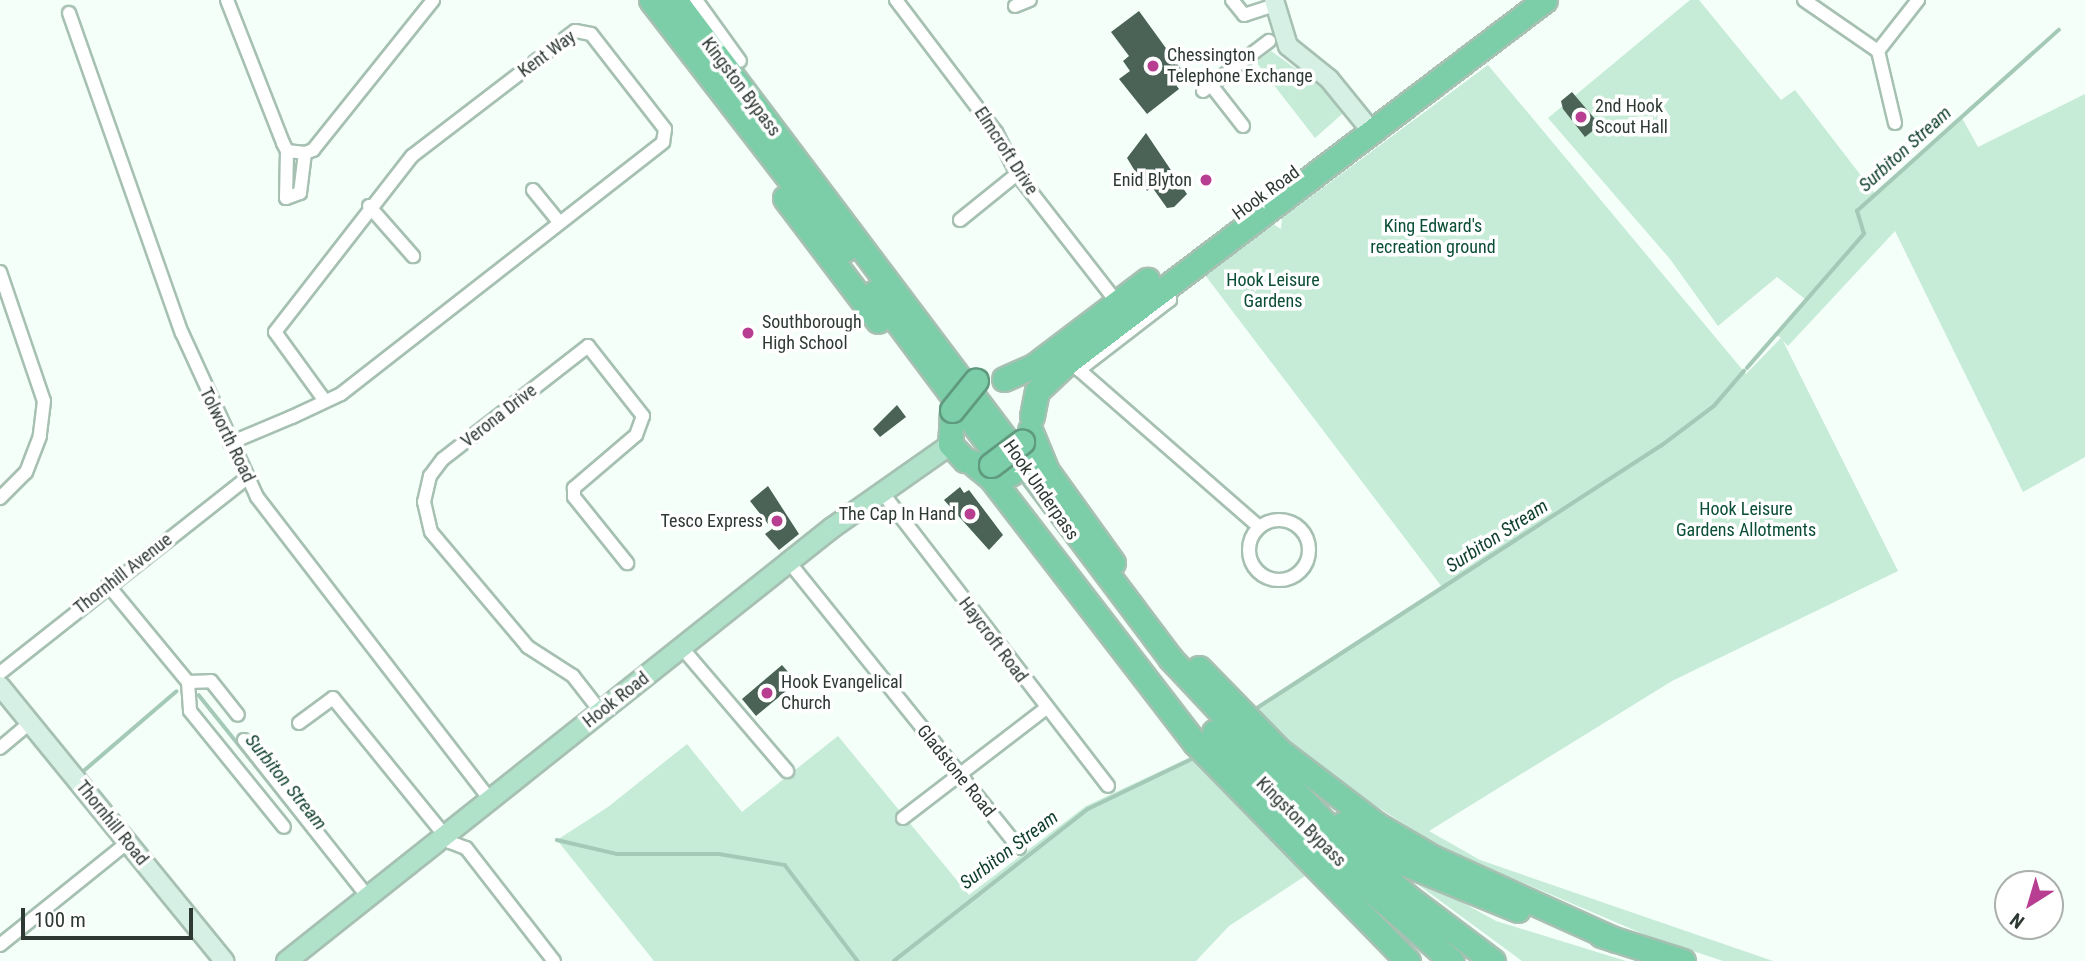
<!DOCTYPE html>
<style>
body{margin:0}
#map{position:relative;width:2085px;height:961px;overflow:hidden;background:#f4fff9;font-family:"Roboto Condensed",sans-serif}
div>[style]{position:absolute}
.green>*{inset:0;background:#c6ebd7}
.stream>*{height:3.5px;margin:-1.75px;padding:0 1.75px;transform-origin:1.75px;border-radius:1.75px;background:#a4c9b6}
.building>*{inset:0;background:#4b6256}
.roads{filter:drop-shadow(2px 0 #a6c0b2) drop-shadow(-2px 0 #a6c0b2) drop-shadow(0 2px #a6c0b2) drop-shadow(0 -2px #a6c0b2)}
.street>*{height:12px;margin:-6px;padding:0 6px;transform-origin:6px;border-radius:6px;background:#fff}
.street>.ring{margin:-6px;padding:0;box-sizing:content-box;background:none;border:12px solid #fff;border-radius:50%}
.secondary>*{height:18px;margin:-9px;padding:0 9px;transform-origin:9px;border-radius:9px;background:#d7f0e5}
.primary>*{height:19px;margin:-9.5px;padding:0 9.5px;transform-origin:9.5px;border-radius:9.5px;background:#b0e2ca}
.highway>*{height:23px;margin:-11.5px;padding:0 11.5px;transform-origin:11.5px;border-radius:11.5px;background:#7bcea7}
.bridges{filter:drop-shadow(2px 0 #609a7e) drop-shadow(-2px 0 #609a7e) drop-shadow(0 2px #609a7e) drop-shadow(0 -2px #609a7e)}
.highway-bridge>*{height:23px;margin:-11.5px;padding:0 11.5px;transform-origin:11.5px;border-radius:11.5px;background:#7bcea7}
.dots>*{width:19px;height:19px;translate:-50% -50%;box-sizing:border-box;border:4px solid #fff;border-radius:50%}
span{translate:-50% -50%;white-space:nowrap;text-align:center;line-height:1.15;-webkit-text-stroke:7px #fff;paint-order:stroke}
.street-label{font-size:18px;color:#2e3933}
.poi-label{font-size:18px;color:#2e3933}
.left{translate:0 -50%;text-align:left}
.right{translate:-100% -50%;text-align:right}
.park-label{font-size:18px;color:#0a4e35}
.water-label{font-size:19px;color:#0f3f2c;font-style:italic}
.north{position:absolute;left:1994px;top:870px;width:70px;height:70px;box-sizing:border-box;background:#fff;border:2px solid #abb0ad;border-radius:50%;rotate:217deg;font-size:19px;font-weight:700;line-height:28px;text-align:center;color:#2e3933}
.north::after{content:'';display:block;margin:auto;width:24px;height:32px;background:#b73e91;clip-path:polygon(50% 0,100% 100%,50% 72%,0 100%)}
.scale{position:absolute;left:21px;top:908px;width:172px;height:32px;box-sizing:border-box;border:4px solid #2e3933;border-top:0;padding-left:9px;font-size:21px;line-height:24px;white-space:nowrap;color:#2e3933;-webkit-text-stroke:5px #fff;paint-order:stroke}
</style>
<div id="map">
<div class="green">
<div style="clip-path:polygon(1690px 0,1699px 0,1781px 100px,1795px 90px,1876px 195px,1962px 118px,1978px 147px,2085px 94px,2085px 457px,2023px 492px,1895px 231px,1788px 346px,1783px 341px,1898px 571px,1672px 681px,1429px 831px,1480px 860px,1773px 961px,1723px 961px,1648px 936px,1442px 848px,1327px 775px,1254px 710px,1442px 587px,1205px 275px,1273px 224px,1281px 229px,1282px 218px,1488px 65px,1746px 374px,1781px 338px,1776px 334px,1805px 299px,1777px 277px,1718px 326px,1670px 259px,1548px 118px)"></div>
<div style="clip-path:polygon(1271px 51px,1324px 89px,1342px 114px,1315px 138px,1256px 62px)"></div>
<div style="clip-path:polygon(838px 736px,969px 895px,1086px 806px,1195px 755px,1305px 876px,1229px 926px,1196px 961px,654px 961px,557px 840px,608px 807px,687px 744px,742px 812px)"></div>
<div style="clip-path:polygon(1382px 858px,1496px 921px,1626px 961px,1522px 961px)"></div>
</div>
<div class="stream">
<div style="left:1747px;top:368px;width:178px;rotate:-48.9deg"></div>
<div style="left:1864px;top:234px;width:24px;rotate:-107deg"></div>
<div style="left:1857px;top:211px;width:271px;rotate:-41.9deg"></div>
<div style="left:199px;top:695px;width:201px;rotate:51.3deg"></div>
<div style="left:1254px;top:710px;width:485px;rotate:-33deg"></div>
<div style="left:1661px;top:446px;width:66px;rotate:-37deg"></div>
<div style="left:1714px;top:406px;width:46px;rotate:-49.4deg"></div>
<div style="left:79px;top:775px;width:128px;rotate:-40.6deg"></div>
<div style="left:557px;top:840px;width:62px;rotate:13.1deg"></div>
<div style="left:617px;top:854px;width:102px"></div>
<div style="left:719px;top:854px;width:67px;rotate:9.5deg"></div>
<div style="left:785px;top:865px;width:121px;rotate:52.8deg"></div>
<div style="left:894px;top:961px;width:246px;rotate:-38.1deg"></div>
<div style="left:1088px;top:809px;width:113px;rotate:-25.7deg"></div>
</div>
<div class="building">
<div style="clip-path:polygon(1139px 11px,1184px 73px,1173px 81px,1179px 89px,1147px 114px,1119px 79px,1130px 71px,1123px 61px,1129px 56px,1111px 32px)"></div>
<div style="clip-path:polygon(1572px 92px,1600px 125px,1585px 137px,1563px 109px,1561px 101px)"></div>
<div style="clip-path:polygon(1146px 133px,1187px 194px,1174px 207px,1167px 208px,1152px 187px,1147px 191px,1127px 158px)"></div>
<div style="clip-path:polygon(897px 405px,906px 417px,880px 437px,873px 429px)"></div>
<div style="clip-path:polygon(768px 486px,799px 534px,779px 550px,765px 534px,772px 529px,750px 501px)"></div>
<div style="clip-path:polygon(960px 487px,964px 493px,969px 490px,1003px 535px,989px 550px,944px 500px)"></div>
<div style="clip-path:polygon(782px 665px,797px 682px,756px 716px,742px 699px)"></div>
</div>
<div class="roads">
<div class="street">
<div style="left:227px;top:0;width:154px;rotate:68.6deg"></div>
<div style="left:283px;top:143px;width:9px;rotate:63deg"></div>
<div style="left:287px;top:151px;width:18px;rotate:6deg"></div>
<div style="left:305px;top:153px;width:9px;rotate:-21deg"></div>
<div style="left:313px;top:150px;width:192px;rotate:-51.3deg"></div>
<div style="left:696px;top:0;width:75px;rotate:54.2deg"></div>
<div style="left:896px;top:0;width:166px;rotate:52.9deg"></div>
<div style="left:996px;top:132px;width:47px;rotate:63.4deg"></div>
<div style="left:1017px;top:174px;width:161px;rotate:52.1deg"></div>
<div style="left:1232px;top:0;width:19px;rotate:51deg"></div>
<div style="left:1244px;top:15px;width:32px;rotate:-18deg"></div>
<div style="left:1804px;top:0;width:90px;rotate:34.6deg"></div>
<div style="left:1878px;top:51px;width:65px;rotate:-51.9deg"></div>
<div style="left:1015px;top:6px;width:16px;rotate:-22deg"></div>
<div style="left:69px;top:13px;width:339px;rotate:70.6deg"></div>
<div style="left:182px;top:333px;width:180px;rotate:65.4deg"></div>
<div style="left:257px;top:497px;width:382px;rotate:52.4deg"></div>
<div style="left:1878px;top:51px;width:74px;rotate:76.7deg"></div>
<div style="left:1211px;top:85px;width:73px;rotate:-37.2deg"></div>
<div style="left:1203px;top:91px;width:10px;rotate:-37deg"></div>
<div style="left:1211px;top:85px;width:52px;rotate:52deg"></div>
<div style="left:287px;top:151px;width:47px;rotate:91.2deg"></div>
<div style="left:286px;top:198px;width:15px;rotate:-20deg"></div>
<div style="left:300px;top:193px;width:40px;rotate:-82.9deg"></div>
<div style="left:533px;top:190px;width:41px;rotate:50.9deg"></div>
<div style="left:369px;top:206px;width:67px;rotate:48.7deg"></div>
<div style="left:960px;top:220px;width:73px;rotate:-38.9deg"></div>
<div style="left:0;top:272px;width:136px;rotate:71.2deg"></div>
<div style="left:44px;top:401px;width:35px;rotate:97deg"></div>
<div style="left:40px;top:436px;width:39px;rotate:111deg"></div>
<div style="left:26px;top:472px;width:37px;rotate:135deg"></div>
<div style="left:1069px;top:361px;width:252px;rotate:41.1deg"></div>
<div style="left:1079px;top:370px;width:115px;rotate:-37.6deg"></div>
<div style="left:1170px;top:300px;width:17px;rotate:-93deg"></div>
<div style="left:230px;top:443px;width:67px;rotate:-22.8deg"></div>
<div style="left:292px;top:417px;width:54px;rotate:-25.1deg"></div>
<div style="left:341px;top:394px;width:409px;rotate:-38deg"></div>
<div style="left:663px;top:142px;width:13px;rotate:-81deg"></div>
<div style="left:665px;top:129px;width:120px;rotate:-127.9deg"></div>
<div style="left:591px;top:34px;width:16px;rotate:-169deg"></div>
<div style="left:575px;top:31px;width:205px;rotate:142.5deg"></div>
<div style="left:412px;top:156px;width:223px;rotate:127.9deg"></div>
<div style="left:275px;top:332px;width:85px;rotate:54.1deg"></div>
<div style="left:881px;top:491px;width:372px;rotate:52.4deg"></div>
<div class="ring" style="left:1249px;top:520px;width:48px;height:48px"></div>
<div style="left:789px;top:562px;width:367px;rotate:51.2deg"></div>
<div style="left:108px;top:585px;width:126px;rotate:50.5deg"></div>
<div style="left:682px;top:648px;width:162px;rotate:49.5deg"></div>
<div style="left:0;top:673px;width:315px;rotate:-38.3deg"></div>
<div style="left:188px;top:682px;width:29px;rotate:86deg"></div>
<div style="left:190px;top:711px;width:149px;rotate:51deg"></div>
<div style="left:188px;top:682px;width:23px;rotate:-2deg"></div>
<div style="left:211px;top:681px;width:43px;rotate:51.5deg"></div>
<div style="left:601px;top:712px;width:46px;rotate:-127.9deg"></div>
<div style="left:573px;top:676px;width:54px;rotate:-147.2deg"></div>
<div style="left:528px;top:647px;width:150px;rotate:-130.1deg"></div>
<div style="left:431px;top:532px;width:31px;rotate:-103deg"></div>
<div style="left:424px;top:502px;width:27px;rotate:-77deg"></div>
<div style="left:430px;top:476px;width:21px;rotate:-53deg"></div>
<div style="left:443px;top:459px;width:184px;rotate:-37.9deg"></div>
<div style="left:588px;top:346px;width:89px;rotate:51.8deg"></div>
<div style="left:643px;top:416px;width:20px;rotate:110deg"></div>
<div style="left:636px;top:435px;width:82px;rotate:139.5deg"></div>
<div style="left:574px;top:488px;width:9px;rotate:90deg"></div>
<div style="left:574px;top:497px;width:85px;rotate:51.2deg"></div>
<div style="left:299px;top:723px;width:42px;rotate:-36.3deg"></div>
<div style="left:333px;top:698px;width:186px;rotate:50.9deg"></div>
<div style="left:450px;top:842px;width:17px;rotate:21deg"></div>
<div style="left:466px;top:848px;width:143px;rotate:52.1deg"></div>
<div style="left:244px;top:740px;width:199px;rotate:51.7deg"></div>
<div style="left:0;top:748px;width:39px;rotate:-40deg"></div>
<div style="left:903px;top:818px;width:179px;rotate:-37.5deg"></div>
<div style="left:0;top:945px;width:163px;rotate:-38.8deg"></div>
</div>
<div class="secondary">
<div style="left:1274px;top:0;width:48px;rotate:73.1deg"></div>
<div style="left:1288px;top:46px;width:53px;rotate:38.8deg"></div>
<div style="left:1329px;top:79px;width:55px;rotate:50.9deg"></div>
<div style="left:0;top:686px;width:355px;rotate:50.8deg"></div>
</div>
<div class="primary">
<div style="left:286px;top:961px;width:697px;rotate:-38.48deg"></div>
<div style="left:832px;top:527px;width:144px;rotate:-35.1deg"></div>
</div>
<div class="highway">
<div style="left:651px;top:0;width:316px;rotate:52.3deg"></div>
<div style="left:675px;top:0;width:825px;rotate:53.03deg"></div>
<div style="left:1171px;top:659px;width:226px;rotate:46.8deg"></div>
<div style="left:1326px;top:824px;width:110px;rotate:41.7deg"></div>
<div style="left:1408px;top:897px;width:106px;rotate:37deg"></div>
<div style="left:785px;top:198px;width:154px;rotate:52.9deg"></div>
<div style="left:875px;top:292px;width:227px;rotate:53.2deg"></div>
<div style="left:1004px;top:379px;width:34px;rotate:-24deg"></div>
<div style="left:1035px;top:365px;width:141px;rotate:-37.2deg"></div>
<div style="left:952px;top:410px;width:34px;rotate:93deg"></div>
<div style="left:950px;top:444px;width:22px;rotate:47deg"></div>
<div style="left:965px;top:460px;width:24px;rotate:15deg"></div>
<div style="left:1032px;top:416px;width:25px;rotate:-79deg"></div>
<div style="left:1037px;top:391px;width:44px;rotate:-43.2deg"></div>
<div style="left:1069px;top:361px;width:597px;rotate:-37.18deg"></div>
<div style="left:1030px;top:430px;width:44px;rotate:67.5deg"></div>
<div style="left:1047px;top:471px;width:113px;rotate:54.3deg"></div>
<div style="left:975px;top:465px;width:21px;rotate:39deg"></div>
<div style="left:991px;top:478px;width:334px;rotate:52.4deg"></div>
<div style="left:1195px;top:743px;width:305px;rotate:45.7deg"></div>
<div style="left:1199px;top:668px;width:116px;rotate:45.7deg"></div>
<div style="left:1280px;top:751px;width:121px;rotate:37.2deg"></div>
<div style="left:1376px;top:824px;width:65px;rotate:30.5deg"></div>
<div style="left:1432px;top:857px;width:202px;rotate:24.3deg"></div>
<div style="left:1214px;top:732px;width:171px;rotate:46.4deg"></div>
<div style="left:1332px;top:856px;width:159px;rotate:41.2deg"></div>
<div style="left:1342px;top:824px;width:70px;rotate:32.8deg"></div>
<div style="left:1401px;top:862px;width:126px;rotate:22.3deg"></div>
<div style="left:1601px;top:935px;width:86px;rotate:17.6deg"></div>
</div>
</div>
<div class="bridges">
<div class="highway-bridge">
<div style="left:952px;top:410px;width:38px;rotate:-51deg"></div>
<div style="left:991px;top:465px;width:39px;rotate:-37deg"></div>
</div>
</div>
<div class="dots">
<div style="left:1153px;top:66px;background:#b73e91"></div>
<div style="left:1581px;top:117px;background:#b73e91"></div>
<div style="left:1206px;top:180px;background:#b73e91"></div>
<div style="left:748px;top:333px;background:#b73e91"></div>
<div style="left:970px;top:514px;background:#b73e91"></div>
<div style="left:777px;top:521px;background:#b73e91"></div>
<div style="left:767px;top:693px;background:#b73e91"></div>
</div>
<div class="street-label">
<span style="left:547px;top:54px;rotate:-36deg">Kent Way</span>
<span style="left:741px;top:87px;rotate:53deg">Kingston Bypass</span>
<span style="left:1006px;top:151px;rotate:57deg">Elmcroft Drive</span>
<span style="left:1266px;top:193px;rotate:-36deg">Hook Road</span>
<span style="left:499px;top:416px;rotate:-38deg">Verona Drive</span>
<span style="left:227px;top:435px;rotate:64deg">Tolworth Road</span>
<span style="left:1041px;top:490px;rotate:55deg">Hook Underpass</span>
<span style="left:123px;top:574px;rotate:-38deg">Thornhill Avenue</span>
<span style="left:993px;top:640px;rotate:53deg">Haycroft Road</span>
<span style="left:616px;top:700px;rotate:-38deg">Hook Road</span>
<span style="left:956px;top:771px;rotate:51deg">Gladstone Road</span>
<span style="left:1301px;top:822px;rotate:45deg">Kingston Bypass</span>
<span style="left:112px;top:823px;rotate:51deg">Thornhill Road</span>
</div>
<div class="poi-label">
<span class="left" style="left:1167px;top:66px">Chessington<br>Telephone Exchange</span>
<span class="left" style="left:1595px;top:117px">2nd Hook<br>Scout Hall</span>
<span class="right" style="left:1192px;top:180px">Enid Blyton</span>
<span class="left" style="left:762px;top:333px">Southborough<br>High School</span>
<span class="right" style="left:956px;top:514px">The Cap In Hand</span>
<span class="right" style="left:763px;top:521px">Tesco Express</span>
<span class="left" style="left:781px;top:693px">Hook Evangelical<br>Church</span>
</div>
<div class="park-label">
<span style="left:1433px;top:237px">King Edward's<br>recreation ground</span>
<span style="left:1273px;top:291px">Hook Leisure<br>Gardens</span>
<span style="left:1746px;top:520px">Hook Leisure<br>Gardens Allotments</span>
</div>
<div class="water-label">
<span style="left:1905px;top:149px;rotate:-42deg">Surbiton Stream</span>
<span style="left:1497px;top:536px;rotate:-33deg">Surbiton Stream</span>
<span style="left:286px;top:782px;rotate:51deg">Surbiton Stream</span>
<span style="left:1009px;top:850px;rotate:-37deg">Surbiton Stream</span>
</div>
<div class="north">N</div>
<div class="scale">100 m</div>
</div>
